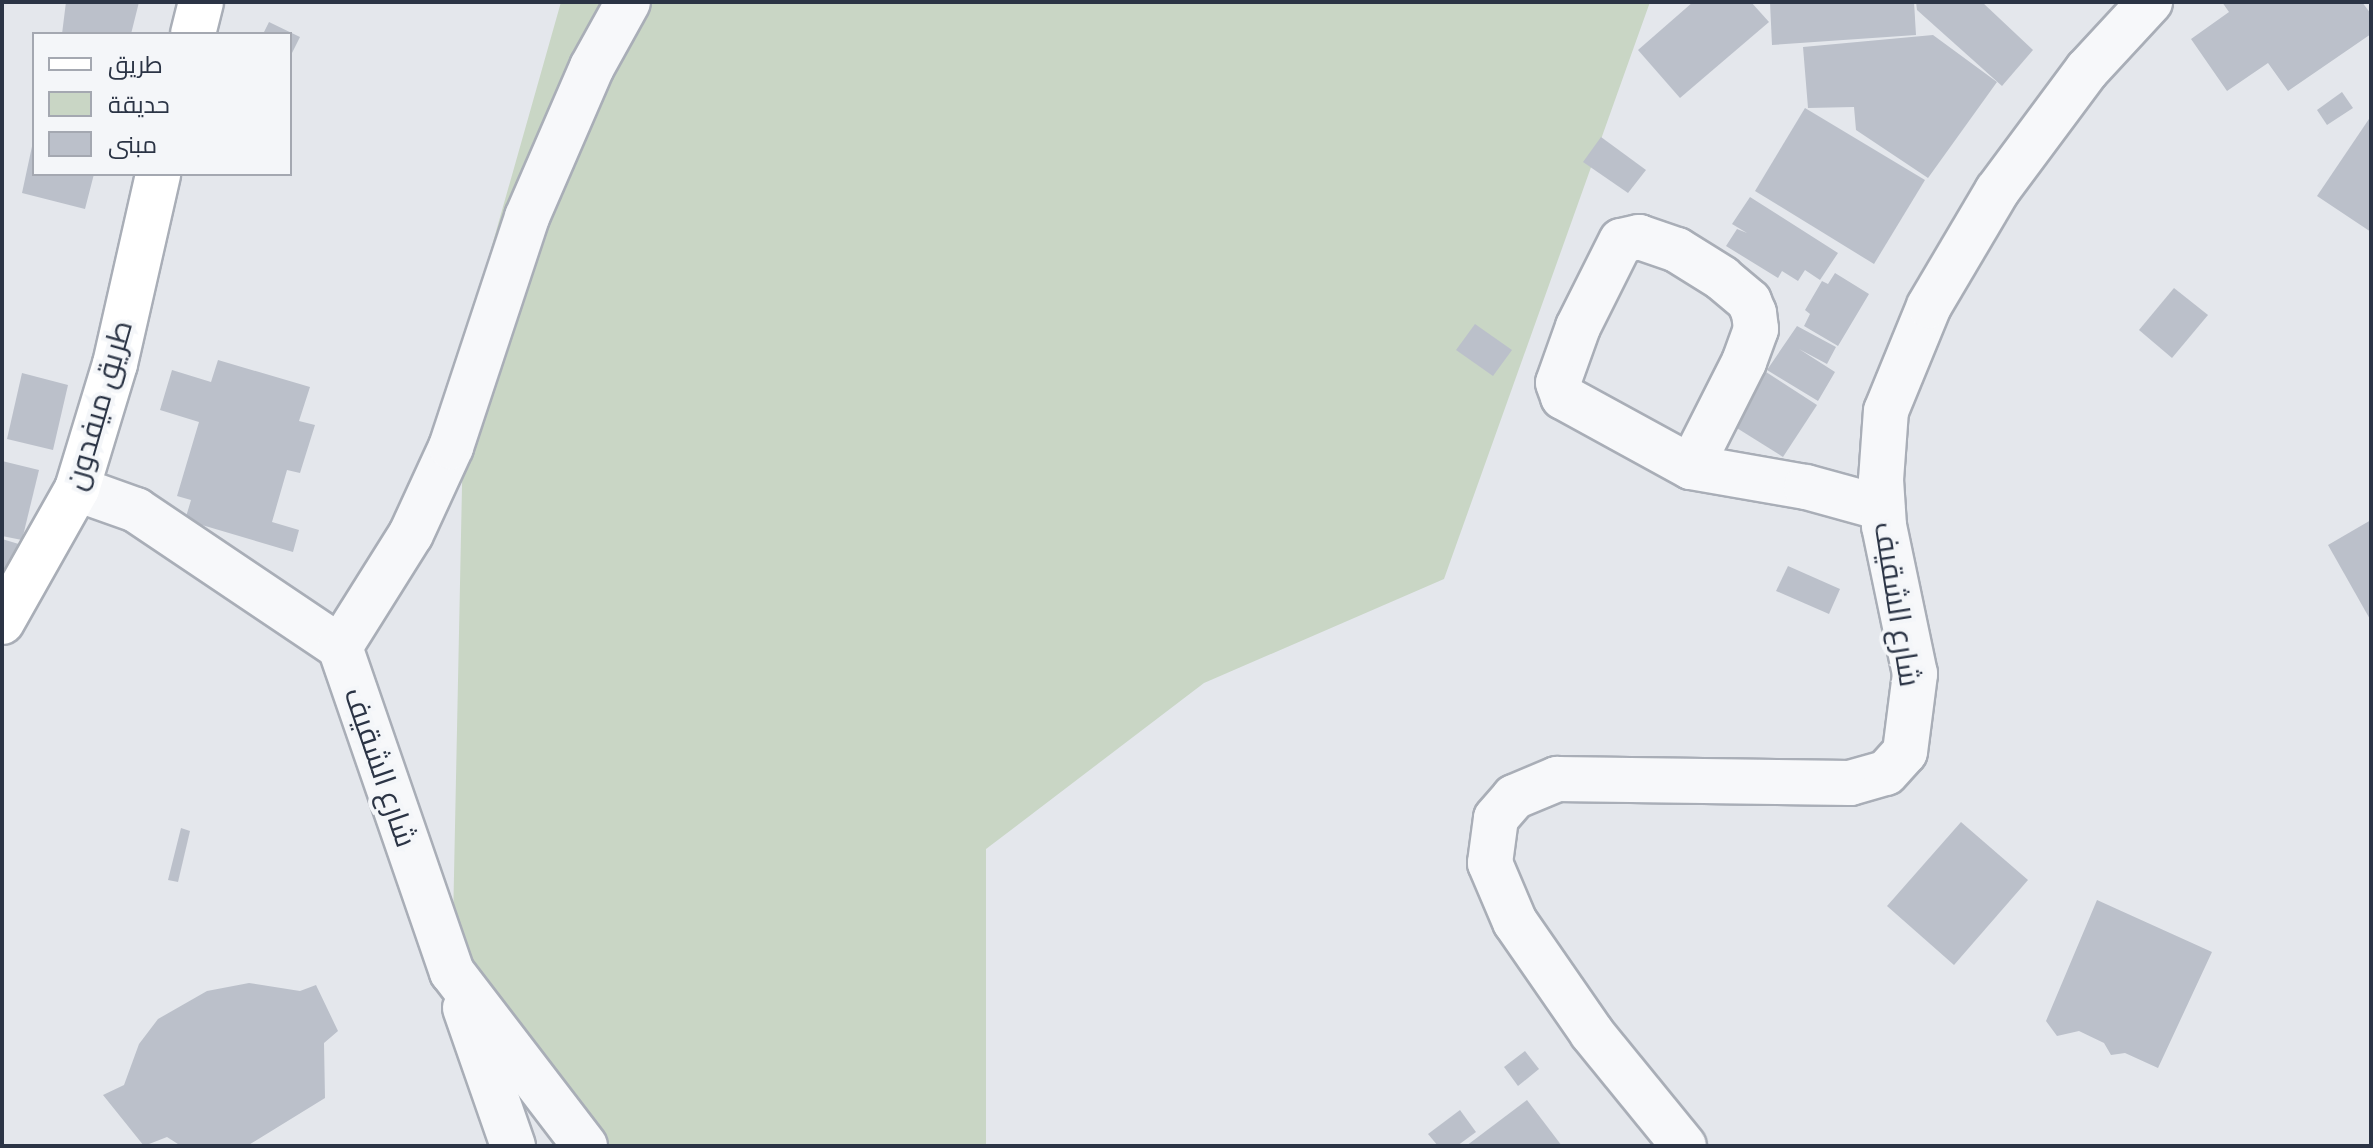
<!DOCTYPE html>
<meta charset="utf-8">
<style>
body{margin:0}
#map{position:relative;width:2373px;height:1148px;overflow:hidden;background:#e4e7ec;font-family:"Titillium Web",Cairo,sans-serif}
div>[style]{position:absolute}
.green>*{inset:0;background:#c9d6c5}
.building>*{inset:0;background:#bbc0ca}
.roads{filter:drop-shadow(2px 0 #a9aeb7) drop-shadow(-2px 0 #a9aeb7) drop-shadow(0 2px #a9aeb7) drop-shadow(0 -2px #a9aeb7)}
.minor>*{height:44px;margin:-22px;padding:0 22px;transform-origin:22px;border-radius:22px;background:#f7f8fa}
.major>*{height:44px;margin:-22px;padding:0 22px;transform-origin:22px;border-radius:22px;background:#fff}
span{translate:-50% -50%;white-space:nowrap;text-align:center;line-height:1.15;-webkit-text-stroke:8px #f4f6f9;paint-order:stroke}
.street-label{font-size:30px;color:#2b3445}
.frame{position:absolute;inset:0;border:4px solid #2b3445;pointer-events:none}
.legend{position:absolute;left:32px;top:32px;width:260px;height:144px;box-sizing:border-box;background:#f4f6f9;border:2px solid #a4a8b1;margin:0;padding:10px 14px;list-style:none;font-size:24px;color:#2b3445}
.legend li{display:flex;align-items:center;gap:16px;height:40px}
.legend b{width:40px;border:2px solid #a4a8b1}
</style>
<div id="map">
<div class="green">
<div style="clip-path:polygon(561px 2px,1650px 2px,1444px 579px,1204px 683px,986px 849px,986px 1146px,599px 1146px,452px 972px,465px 341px)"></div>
</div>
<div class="building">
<div style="clip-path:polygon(66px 2px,139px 2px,131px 34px,62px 34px)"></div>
<div style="clip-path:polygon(1693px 2px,1751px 2px,1769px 22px,1680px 98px,1638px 50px)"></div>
<div style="clip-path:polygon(1770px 2px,1914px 2px,1916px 35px,1772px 45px)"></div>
<div style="clip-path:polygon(1916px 2px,1982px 2px,2033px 50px,2002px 86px,1917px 10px)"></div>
<div style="clip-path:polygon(2222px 2px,2362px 2px,2371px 14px,2371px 34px,2288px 91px,2268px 63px,2227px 91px,2191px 39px,2229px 12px)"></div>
<div style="clip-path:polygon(269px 22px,300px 37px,290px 57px,290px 34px,263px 34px)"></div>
<div style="clip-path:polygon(1933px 35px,1997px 82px,1928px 178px,1856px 130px,1854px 107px,1808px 108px,1803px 47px)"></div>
<div style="clip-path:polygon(2342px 92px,2353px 108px,2327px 125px,2317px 110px)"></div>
<div style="clip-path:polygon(1805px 108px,1925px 180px,1874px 264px,1755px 191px)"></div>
<div style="clip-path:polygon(2371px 116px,2371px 232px,2317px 196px)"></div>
<div style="clip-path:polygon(34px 137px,34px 174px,94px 174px,85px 209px,22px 193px)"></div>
<div style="clip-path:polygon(1601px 137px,1646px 170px,1628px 193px,1583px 162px)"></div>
<div style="clip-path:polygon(1750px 197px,1838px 253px,1820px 280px,1805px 270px,1798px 281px,1782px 271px,1778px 278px,1726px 246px,1737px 229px,1747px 233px,1732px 224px)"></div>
<div style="clip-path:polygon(1835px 273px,1869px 294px,1838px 346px,1804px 326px,1810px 314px,1805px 310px,1822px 281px,1828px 284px)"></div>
<div style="clip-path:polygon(2174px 288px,2208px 315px,2172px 358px,2139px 330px)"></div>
<div style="clip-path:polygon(1475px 324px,1512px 350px,1493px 376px,1456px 350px)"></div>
<div style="clip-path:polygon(1797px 326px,1836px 347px,1827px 364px,1799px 349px,1835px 372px,1818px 401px,1767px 370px)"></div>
<div style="clip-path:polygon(218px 360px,310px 387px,299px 421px,315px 425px,300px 473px,287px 470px,272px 522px,299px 530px,293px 552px,185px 520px,191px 500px,177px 496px,199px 422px,160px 410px,172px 370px,211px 382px)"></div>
<div style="clip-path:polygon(1766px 372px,1817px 405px,1783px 457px,1732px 425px)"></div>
<div style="clip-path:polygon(22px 373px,68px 385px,53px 450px,7px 439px)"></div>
<div style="clip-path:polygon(2px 461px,39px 470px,22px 540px,2px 536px)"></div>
<div style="clip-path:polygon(2371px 520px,2371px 621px,2328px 545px)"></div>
<div style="clip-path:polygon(2px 539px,22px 545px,2px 580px)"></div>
<div style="clip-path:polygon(1788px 566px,1840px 589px,1829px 614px,1776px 591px)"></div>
<div style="clip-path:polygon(1961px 822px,2028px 880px,1954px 965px,1887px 906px)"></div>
<div style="clip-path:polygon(181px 828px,190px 831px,178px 882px,168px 880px)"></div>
<div style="clip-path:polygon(2097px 900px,2212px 952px,2158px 1068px,2125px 1053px,2111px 1055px,2104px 1043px,2079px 1031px,2057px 1036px,2046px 1021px)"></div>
<div style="clip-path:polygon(249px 983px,300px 991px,316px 985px,338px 1031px,324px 1043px,325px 1098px,247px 1146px,181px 1146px,167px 1137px,144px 1146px,103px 1095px,124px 1085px,139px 1044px,158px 1019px,207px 991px)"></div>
<div style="clip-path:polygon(1525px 1051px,1539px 1069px,1518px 1086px,1504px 1067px)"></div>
<div style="clip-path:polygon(1527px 1100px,1562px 1146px,1466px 1146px)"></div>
<div style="clip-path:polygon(1460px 1110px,1476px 1132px,1457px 1146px,1438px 1146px,1428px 1134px)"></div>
</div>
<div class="roads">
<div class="minor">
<div style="left:1691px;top:467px;width:118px;rotate:-63.2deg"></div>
<div style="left:1744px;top:362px;width:35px;rotate:-70deg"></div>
<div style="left:1756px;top:329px;width:16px;rotate:-97deg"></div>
<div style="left:1754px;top:313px;width:13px;rotate:-113deg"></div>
<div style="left:1749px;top:301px;width:35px;rotate:-140deg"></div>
<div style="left:1722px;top:278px;width:53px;rotate:-148.1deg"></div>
<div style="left:1677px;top:250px;width:40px;rotate:-161.1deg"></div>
<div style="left:1639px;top:237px;width:18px;rotate:167deg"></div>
<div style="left:1621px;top:241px;width:96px;rotate:116.6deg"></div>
<div style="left:1578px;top:327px;width:59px;rotate:109.7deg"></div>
<div style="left:1558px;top:383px;width:15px;rotate:70deg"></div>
<div style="left:1563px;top:397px;width:146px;rotate:28.7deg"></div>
<div style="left:1691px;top:467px;width:117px;rotate:9.9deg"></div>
<div style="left:1806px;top:487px;width:79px;rotate:15.4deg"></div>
<div style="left:77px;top:489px;width:63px;rotate:19.6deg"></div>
<div style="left:136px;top:510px;width:246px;rotate:33.9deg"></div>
<div style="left:340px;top:647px;width:344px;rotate:71deg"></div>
<div style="left:452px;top:972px;width:219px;rotate:52.6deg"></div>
<div style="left:340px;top:647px;width:133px;rotate:-57.9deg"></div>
<div style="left:411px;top:534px;width:96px;rotate:-65.3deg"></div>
<div style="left:451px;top:447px;width:242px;rotate:-71.7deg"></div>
<div style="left:527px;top:217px;width:163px;rotate:-66.6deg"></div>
<div style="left:592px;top:67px;width:74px;rotate:-61deg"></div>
<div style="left:465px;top:1008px;width:146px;rotate:70.8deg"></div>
<div style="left:1684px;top:1146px;width:146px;rotate:-129.2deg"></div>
<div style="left:1592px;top:1033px;width:135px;rotate:-124.7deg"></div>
<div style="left:1515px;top:922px;width:64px;rotate:-113deg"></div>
<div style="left:1490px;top:863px;width:45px;rotate:-82.4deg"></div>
<div style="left:1496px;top:818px;width:28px;rotate:-49deg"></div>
<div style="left:1514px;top:797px;width:47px;rotate:-22.7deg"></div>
<div style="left:1557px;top:779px;width:293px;rotate:0.8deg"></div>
<div style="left:1850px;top:783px;width:37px;rotate:-16deg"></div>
<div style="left:1886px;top:773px;width:28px;rotate:-48deg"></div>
<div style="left:1905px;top:752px;width:79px;rotate:-82.7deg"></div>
<div style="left:1915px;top:674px;width:151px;rotate:-101.8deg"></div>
<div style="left:1884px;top:526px;width:46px;rotate:-93.7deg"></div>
<div style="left:1881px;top:480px;width:69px;rotate:-85.9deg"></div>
<div style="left:1886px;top:411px;width:113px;rotate:-67.7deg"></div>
<div style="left:1929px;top:306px;width:134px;rotate:-59.4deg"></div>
<div style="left:1997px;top:191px;width:151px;rotate:-53.4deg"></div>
<div style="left:2087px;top:70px;width:93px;rotate:-47.2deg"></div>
</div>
<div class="major">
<div style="left:193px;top:34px;width:33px;rotate:-76deg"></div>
<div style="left:2px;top:622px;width:153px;rotate:-60.6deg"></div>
<div style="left:77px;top:489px;width:131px;rotate:-73.1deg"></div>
<div style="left:115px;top:364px;width:195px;rotate:-77.2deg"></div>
</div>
</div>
<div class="street-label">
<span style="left:98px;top:405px;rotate:-74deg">طريق ميفدون</span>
<span style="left:1898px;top:604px;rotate:81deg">شارع الشقيف</span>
<span style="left:381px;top:767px;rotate:71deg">شارع الشقيف</span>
</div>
<div class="frame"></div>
<ul class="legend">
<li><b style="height:10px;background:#fff"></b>طريق</li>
<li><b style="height:22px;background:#c9d6c5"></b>حديقة</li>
<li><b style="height:22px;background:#bbc0ca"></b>مبنى</li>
</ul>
</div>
